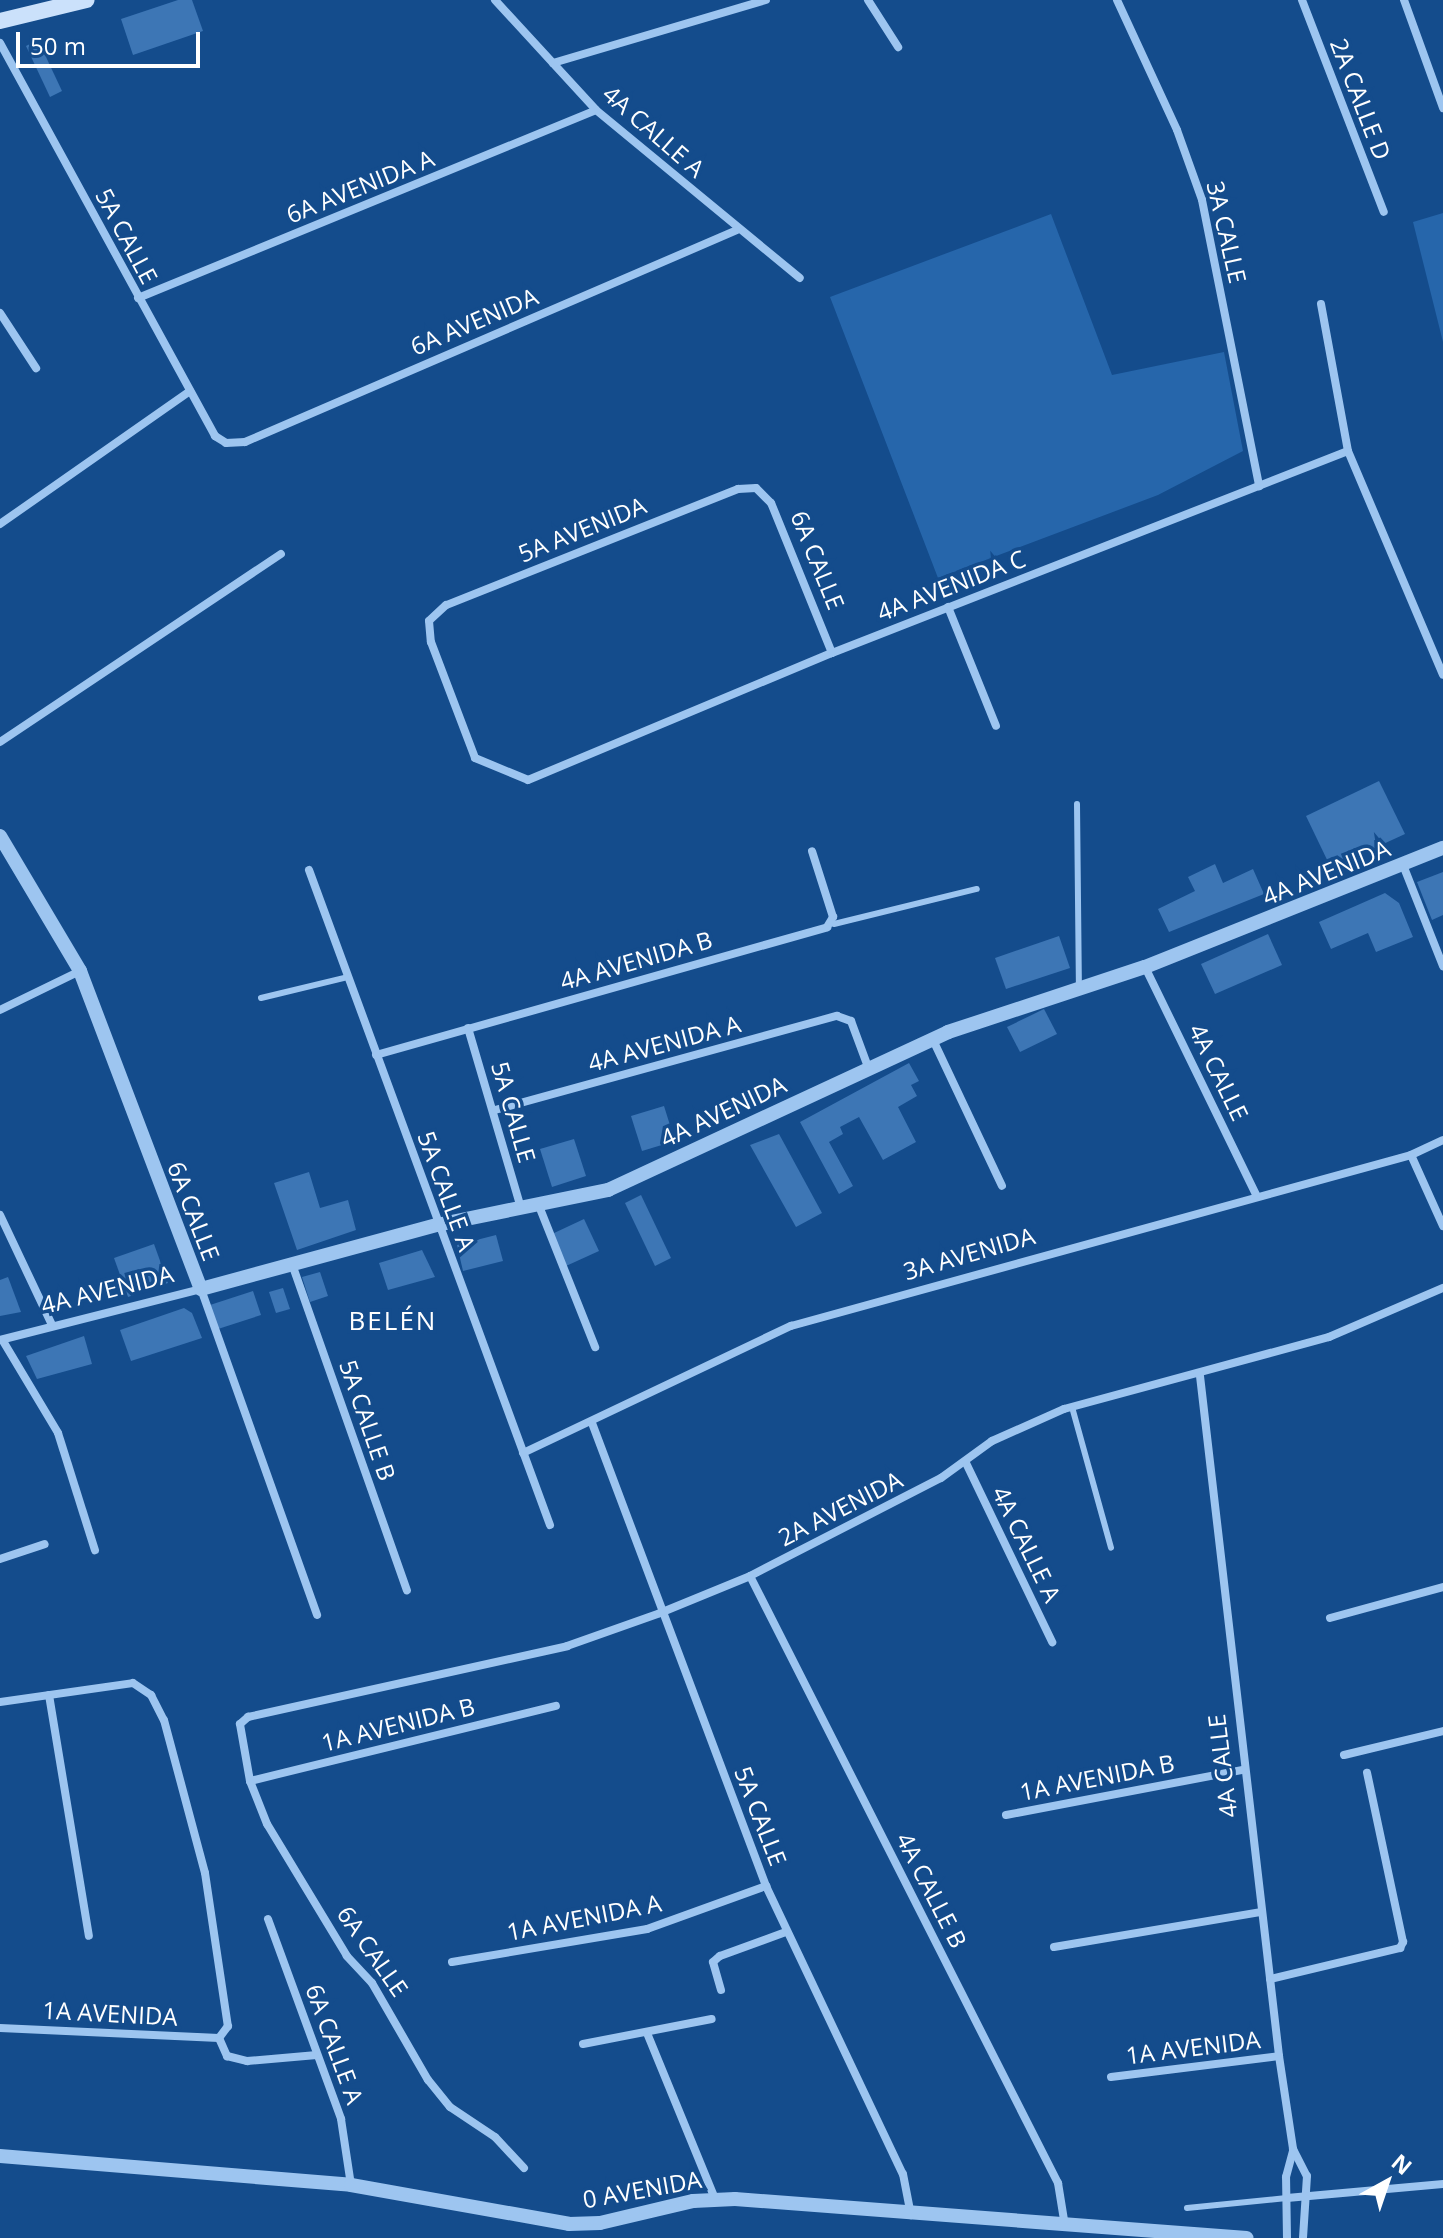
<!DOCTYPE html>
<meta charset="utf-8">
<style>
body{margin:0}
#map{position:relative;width:1443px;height:2238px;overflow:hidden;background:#144c8c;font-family:"Open Sans",sans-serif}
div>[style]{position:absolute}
.green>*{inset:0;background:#2666ab}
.building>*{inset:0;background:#3d76b5}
.service>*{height:6px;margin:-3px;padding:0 3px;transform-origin:3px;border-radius:3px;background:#9dc5f0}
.minor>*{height:8px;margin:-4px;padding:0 4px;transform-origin:4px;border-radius:4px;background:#9dc5f0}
.tertiary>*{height:14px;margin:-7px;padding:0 7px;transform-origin:7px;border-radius:7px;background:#9dc5f0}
.secondary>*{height:16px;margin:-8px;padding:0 8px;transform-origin:8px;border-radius:8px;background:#cbe1fb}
span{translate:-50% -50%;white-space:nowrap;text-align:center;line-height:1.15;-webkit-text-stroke:7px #144c8c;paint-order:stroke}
.street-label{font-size:24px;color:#fff}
.neighbourhood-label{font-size:26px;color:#fff;letter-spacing:2px}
.north{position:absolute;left:1347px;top:2142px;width:80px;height:80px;-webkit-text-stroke:6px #144c8c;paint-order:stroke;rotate:40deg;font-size:22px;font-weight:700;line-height:32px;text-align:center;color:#fff}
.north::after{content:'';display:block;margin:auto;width:28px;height:36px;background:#fff;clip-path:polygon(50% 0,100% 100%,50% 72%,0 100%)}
.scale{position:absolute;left:16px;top:32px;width:184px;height:36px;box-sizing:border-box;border:4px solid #fff;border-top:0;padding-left:10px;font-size:24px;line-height:28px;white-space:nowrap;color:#fff;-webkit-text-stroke:6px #144c8c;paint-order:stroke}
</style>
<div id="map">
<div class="green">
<div style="clip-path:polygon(1443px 213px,1443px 342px,1413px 222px)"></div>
<div style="clip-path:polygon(1051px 214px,1112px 375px,1224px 352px,1243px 451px,1158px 495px,938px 578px,830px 297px)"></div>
</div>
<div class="building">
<div style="clip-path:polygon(178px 0,192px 0,203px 31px,133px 55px,121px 19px)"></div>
<div style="clip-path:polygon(38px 40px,62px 91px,50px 97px,26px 46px)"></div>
<div style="clip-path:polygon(1379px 781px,1405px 834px,1331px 868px,1306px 816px)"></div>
<div style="clip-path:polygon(1215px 864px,1223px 883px,1253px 869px,1264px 894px,1169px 932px,1158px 909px,1195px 891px,1188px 877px)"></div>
<div style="clip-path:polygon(1443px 872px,1443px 915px,1432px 920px,1417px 882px)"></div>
<div style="clip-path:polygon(1385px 893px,1399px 903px,1413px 937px,1376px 952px,1368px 933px,1331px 949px,1319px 922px)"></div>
<div style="clip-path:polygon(1268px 934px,1282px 965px,1215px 994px,1201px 964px)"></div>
<div style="clip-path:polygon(1059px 936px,1070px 968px,1006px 989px,995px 958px)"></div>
<div style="clip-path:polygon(1044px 1009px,1057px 1034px,1020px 1052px,1007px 1027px)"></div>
<div style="clip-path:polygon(909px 1063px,919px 1081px,911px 1085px,917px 1096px,898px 1107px,916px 1142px,883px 1160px,859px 1117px,840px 1127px,843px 1134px,829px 1142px,853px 1186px,839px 1194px,800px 1122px)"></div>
<div style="clip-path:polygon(664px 1106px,675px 1141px,642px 1151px,631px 1116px)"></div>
<div style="clip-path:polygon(779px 1134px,822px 1213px,796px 1227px,750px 1145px)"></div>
<div style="clip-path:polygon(574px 1139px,586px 1176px,552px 1187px,540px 1149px)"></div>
<div style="clip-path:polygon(309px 1172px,320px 1208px,348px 1200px,356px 1230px,297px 1250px,274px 1183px)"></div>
<div style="clip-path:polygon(641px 1195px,671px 1258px,655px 1266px,625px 1203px)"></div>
<div style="clip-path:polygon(584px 1219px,599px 1251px,566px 1266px,552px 1234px)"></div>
<div style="clip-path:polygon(496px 1235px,503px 1261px,463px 1271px,457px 1245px)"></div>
<div style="clip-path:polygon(154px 1244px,168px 1283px,128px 1297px,114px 1258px)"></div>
<div style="clip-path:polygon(422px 1250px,435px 1277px,388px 1290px,379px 1263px)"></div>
<div style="clip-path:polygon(320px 1272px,328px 1296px,310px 1302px,302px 1277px)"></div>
<div style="clip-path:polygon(8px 1277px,21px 1312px,0 1316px,0 1280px)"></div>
<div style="clip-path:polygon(283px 1288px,290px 1309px,276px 1313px,269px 1292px)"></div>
<div style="clip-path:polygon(253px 1291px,261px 1315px,218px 1329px,210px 1305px)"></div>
<div style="clip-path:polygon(184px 1308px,192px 1313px,202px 1338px,131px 1361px,120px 1330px)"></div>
<div style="clip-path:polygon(84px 1336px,92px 1364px,37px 1379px,26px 1356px)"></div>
</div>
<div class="service">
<div style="left:1077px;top:804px;width:184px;rotate:89.4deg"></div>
<div style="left:834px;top:924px;width:147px;rotate:-13.8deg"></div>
<div style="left:261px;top:998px;width:89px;rotate:-13.6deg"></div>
<div style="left:1072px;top:1407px;width:146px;rotate:74.5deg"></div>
<div style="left:1187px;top:2208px;width:100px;rotate:-5.7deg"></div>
</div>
<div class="minor">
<div style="left:495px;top:0;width:149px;rotate:47.4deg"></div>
<div style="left:596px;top:110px;width:264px;rotate:39.5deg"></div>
<div style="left:868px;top:0;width:56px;rotate:57.4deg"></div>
<div style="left:1117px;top:0;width:143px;rotate:65.2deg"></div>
<div style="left:1177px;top:130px;width:74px;rotate:70.3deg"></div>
<div style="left:1202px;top:200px;width:292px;rotate:78.7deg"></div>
<div style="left:1302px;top:0;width:227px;rotate:68.9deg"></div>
<div style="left:1404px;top:0;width:115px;rotate:70.1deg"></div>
<div style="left:0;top:43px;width:448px;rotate:61.3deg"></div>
<div style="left:215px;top:436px;width:13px;rotate:32deg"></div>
<div style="left:226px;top:443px;width:19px;rotate:-3deg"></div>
<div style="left:245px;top:442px;width:536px;rotate:-23.31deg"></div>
<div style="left:553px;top:63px;width:222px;rotate:-16.5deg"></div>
<div style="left:138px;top:298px;width:495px;rotate:-22.3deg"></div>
<div style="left:1321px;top:304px;width:149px;rotate:79.6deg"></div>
<div style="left:1348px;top:451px;width:243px;rotate:67deg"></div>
<div style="left:0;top:313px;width:66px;rotate:56.8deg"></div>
<div style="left:0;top:524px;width:232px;rotate:-35deg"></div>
<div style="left:948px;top:607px;width:128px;rotate:68deg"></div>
<div style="left:832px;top:653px;width:162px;rotate:-112.1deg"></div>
<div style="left:771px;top:503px;width:21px;rotate:-135deg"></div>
<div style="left:756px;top:488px;width:18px;rotate:177deg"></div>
<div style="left:738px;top:489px;width:314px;rotate:158.3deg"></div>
<div style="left:446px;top:605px;width:23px;rotate:137deg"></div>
<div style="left:429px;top:621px;width:21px;rotate:85deg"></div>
<div style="left:431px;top:642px;width:124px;rotate:69.2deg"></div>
<div style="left:475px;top:758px;width:57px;rotate:22.5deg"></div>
<div style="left:528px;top:780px;width:329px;rotate:-22.7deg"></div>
<div style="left:832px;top:653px;width:554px;rotate:-21.38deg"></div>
<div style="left:0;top:742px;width:338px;rotate:-33.8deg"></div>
<div style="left:1403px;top:865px;width:109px;rotate:68.4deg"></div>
<div style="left:309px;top:870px;width:698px;rotate:69.8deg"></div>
<div style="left:1145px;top:967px;width:254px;rotate:64deg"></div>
<div style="left:0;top:1010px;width:89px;rotate:-26deg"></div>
<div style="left:468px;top:1028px;width:188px;rotate:73.6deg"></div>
<div style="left:934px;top:1042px;width:159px;rotate:64.7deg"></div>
<div style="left:376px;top:1055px;width:469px;rotate:-15.8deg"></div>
<div style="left:827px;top:927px;width:12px;rotate:-59deg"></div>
<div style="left:833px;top:917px;width:69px;rotate:-107.7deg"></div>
<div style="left:495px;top:1110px;width:355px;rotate:-15.4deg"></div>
<div style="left:837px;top:1016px;width:15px;rotate:20deg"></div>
<div style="left:851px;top:1021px;width:49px;rotate:69.7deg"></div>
<div style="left:1411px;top:1155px;width:78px;rotate:65.7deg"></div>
<div style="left:539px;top:1206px;width:152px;rotate:68.3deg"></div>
<div style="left:0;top:1215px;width:122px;rotate:64.7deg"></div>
<div style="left:292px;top:1264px;width:346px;rotate:70.6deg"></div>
<div style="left:0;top:1340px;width:207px;rotate:-14.2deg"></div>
<div style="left:201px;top:1289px;width:346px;rotate:70.4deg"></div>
<div style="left:3px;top:1341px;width:107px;rotate:59.1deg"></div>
<div style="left:58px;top:1433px;width:123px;rotate:72.5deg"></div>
<div style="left:1200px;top:1376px;width:685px;rotate:83.37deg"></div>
<div style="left:1279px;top:2056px;width:94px;rotate:81.4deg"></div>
<div style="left:1293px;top:2149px;width:30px;rotate:63deg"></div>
<div style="left:1307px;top:2176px;width:62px;rotate:93.7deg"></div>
<div style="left:592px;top:1423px;width:495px;rotate:69.4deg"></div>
<div style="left:766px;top:1886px;width:319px;rotate:64.6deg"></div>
<div style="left:903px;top:2174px;width:42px;rotate:79deg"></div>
<div style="left:523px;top:1453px;width:297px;rotate:-25.4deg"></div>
<div style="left:791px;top:1326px;width:643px;rotate:-15.42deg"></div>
<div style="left:1411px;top:1155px;width:35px;rotate:-25deg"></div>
<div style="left:966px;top:1463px;width:199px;rotate:64.3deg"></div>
<div style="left:0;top:1559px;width:47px;rotate:-18.4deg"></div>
<div style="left:750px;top:1576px;width:681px;rotate:63.1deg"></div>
<div style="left:1058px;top:2183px;width:44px;rotate:80.8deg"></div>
<div style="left:1330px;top:1618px;width:117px;rotate:-15.3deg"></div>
<div style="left:49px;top:1695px;width:244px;rotate:80.6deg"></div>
<div style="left:0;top:1702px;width:134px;rotate:-8.1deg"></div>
<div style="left:133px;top:1683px;width:22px;rotate:34deg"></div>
<div style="left:151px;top:1695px;width:28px;rotate:63deg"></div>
<div style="left:164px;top:1720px;width:158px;rotate:75deg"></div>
<div style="left:205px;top:1873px;width:155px;rotate:81.5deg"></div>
<div style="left:228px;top:2026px;width:15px;rotate:127deg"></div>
<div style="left:1344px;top:1755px;width:102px;rotate:-13.6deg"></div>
<div style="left:250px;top:1781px;width:315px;rotate:-13.8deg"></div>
<div style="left:1006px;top:1815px;width:241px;rotate:-10.8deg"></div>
<div style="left:268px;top:1919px;width:213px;rotate:69.9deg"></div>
<div style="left:341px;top:2119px;width:67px;rotate:81.4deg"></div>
<div style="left:1054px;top:1947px;width:209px;rotate:-9.6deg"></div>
<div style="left:452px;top:1962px;width:198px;rotate:-9.6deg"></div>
<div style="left:647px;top:1929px;width:127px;rotate:-19.9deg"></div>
<div style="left:1270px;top:1979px;width:134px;rotate:-13.4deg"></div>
<div style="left:1400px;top:1948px;width:7px;rotate:-63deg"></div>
<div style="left:1403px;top:1942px;width:173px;rotate:-102deg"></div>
<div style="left:721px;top:1990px;width:29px;rotate:-106deg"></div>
<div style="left:713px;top:1962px;width:9px;rotate:-41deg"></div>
<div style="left:720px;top:1956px;width:70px;rotate:-20deg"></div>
<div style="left:0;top:2028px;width:219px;rotate:2.6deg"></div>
<div style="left:647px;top:2033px;width:179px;rotate:67.7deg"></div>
<div style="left:219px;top:2038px;width:20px;rotate:66deg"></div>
<div style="left:227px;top:2056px;width:21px;rotate:14deg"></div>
<div style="left:247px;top:2061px;width:70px;rotate:-4.9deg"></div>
<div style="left:583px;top:2044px;width:131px;rotate:-11deg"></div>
<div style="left:1111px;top:2077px;width:169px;rotate:-7.1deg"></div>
<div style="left:524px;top:2168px;width:42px;rotate:-133.1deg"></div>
<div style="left:495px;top:2137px;width:54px;rotate:-146.3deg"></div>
<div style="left:450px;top:2107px;width:35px;rotate:-129deg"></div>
<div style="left:428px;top:2080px;width:112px;rotate:-120deg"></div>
<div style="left:372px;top:1983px;width:37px;rotate:-133deg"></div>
<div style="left:347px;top:1956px;width:154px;rotate:-121.2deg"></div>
<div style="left:267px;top:1824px;width:46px;rotate:-111.6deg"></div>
<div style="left:250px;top:1781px;width:58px;rotate:-100deg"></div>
<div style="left:240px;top:1724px;width:11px;rotate:-41deg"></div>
<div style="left:248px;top:1717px;width:327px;rotate:-12.5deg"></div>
<div style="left:567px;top:1646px;width:99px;rotate:-19.5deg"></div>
<div style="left:660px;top:1613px;width:97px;rotate:-22.3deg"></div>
<div style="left:750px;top:1576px;width:215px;rotate:-27.2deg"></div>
<div style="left:941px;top:1478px;width:63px;rotate:-36deg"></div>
<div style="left:992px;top:1441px;width:79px;rotate:-24deg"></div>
<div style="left:1064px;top:1409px;width:275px;rotate:-15.2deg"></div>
<div style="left:1329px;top:1337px;width:124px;rotate:-23.3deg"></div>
<div style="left:1287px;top:2198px;width:157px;rotate:-5.1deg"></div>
<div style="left:1287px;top:2238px;width:61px;rotate:-90.9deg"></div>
<div style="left:1286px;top:2177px;width:28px;rotate:-75deg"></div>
</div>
<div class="tertiary">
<div style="left:0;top:836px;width:157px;rotate:59.3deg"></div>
<div style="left:80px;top:971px;width:340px;rotate:69.2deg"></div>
<div style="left:201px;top:1289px;width:245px;rotate:-15.2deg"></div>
<div style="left:437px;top:1225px;width:175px;rotate:-11.6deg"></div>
<div style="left:608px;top:1190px;width:375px;rotate:-24.9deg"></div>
<div style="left:948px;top:1032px;width:207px;rotate:-18.3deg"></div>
<div style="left:1145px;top:967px;width:321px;rotate:-21.8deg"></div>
<div style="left:0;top:2156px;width:352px;rotate:4.7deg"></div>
<div style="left:351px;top:2185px;width:221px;rotate:10.1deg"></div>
<div style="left:569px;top:2224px;width:31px;rotate:-2deg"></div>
<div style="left:600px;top:2223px;width:96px;rotate:-13.3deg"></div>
<div style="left:693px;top:2201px;width:42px;rotate:-2.7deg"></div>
<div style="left:735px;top:2199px;width:513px;rotate:4.36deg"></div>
</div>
<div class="secondary">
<div style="left:0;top:21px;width:89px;rotate:-13.6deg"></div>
</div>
<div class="street-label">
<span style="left:1361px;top:99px;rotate:69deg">2A CALLE D</span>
<span style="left:654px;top:131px;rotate:41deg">4A CALLE A</span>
<span style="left:360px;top:186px;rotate:-22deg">6A AVENIDA A</span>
<span style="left:1227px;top:232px;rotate:77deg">3A CALLE</span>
<span style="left:127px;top:236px;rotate:62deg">5A CALLE</span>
<span style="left:474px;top:321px;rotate:-23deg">6A AVENIDA</span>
<span style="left:582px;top:529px;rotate:-22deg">5A AVENIDA</span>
<span style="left:818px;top:560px;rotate:68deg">6A CALLE</span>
<span style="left:951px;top:585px;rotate:-21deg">4A AVENIDA C</span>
<span style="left:1326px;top:872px;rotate:-22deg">4A AVENIDA</span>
<span style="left:636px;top:960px;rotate:-16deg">4A AVENIDA B</span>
<span style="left:664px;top:1043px;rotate:-15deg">4A AVENIDA A</span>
<span style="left:1219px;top:1072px;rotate:64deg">4A CALLE</span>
<span style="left:723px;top:1111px;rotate:-25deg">4A AVENIDA</span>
<span style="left:514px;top:1112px;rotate:74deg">5A CALLE</span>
<span style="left:447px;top:1191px;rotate:70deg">5A CALLE A</span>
<span style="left:194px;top:1211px;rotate:69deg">6A CALLE</span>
<span style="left:969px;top:1253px;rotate:-16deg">3A AVENIDA</span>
<span style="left:107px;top:1289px;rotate:-14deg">4A AVENIDA</span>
<span style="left:368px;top:1420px;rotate:71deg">5A CALLE B</span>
<span style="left:840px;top:1508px;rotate:-27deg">2A AVENIDA</span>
<span style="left:1027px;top:1544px;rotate:64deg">4A CALLE A</span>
<span style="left:398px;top:1724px;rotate:-14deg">1A AVENIDA B</span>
<span style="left:1222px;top:1766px;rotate:-97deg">4A CALLE</span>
<span style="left:1097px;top:1777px;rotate:-11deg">1A AVENIDA B</span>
<span style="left:761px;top:1816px;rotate:69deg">5A CALLE</span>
<span style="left:932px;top:1890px;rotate:63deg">4A CALLE B</span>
<span style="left:584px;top:1917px;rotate:-11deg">1A AVENIDA A</span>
<span style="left:373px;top:1951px;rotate:55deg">6A CALLE</span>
<span style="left:110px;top:2013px;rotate:3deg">1A AVENIDA</span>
<span style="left:335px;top:2044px;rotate:70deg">6A CALLE A</span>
<span style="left:1193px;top:2047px;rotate:-7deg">1A AVENIDA</span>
<span style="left:642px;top:2189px;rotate:-10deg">0 AVENIDA</span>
</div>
<div class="neighbourhood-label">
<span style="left:393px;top:1321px">BELÉN</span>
</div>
<div class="north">N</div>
<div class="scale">50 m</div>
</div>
